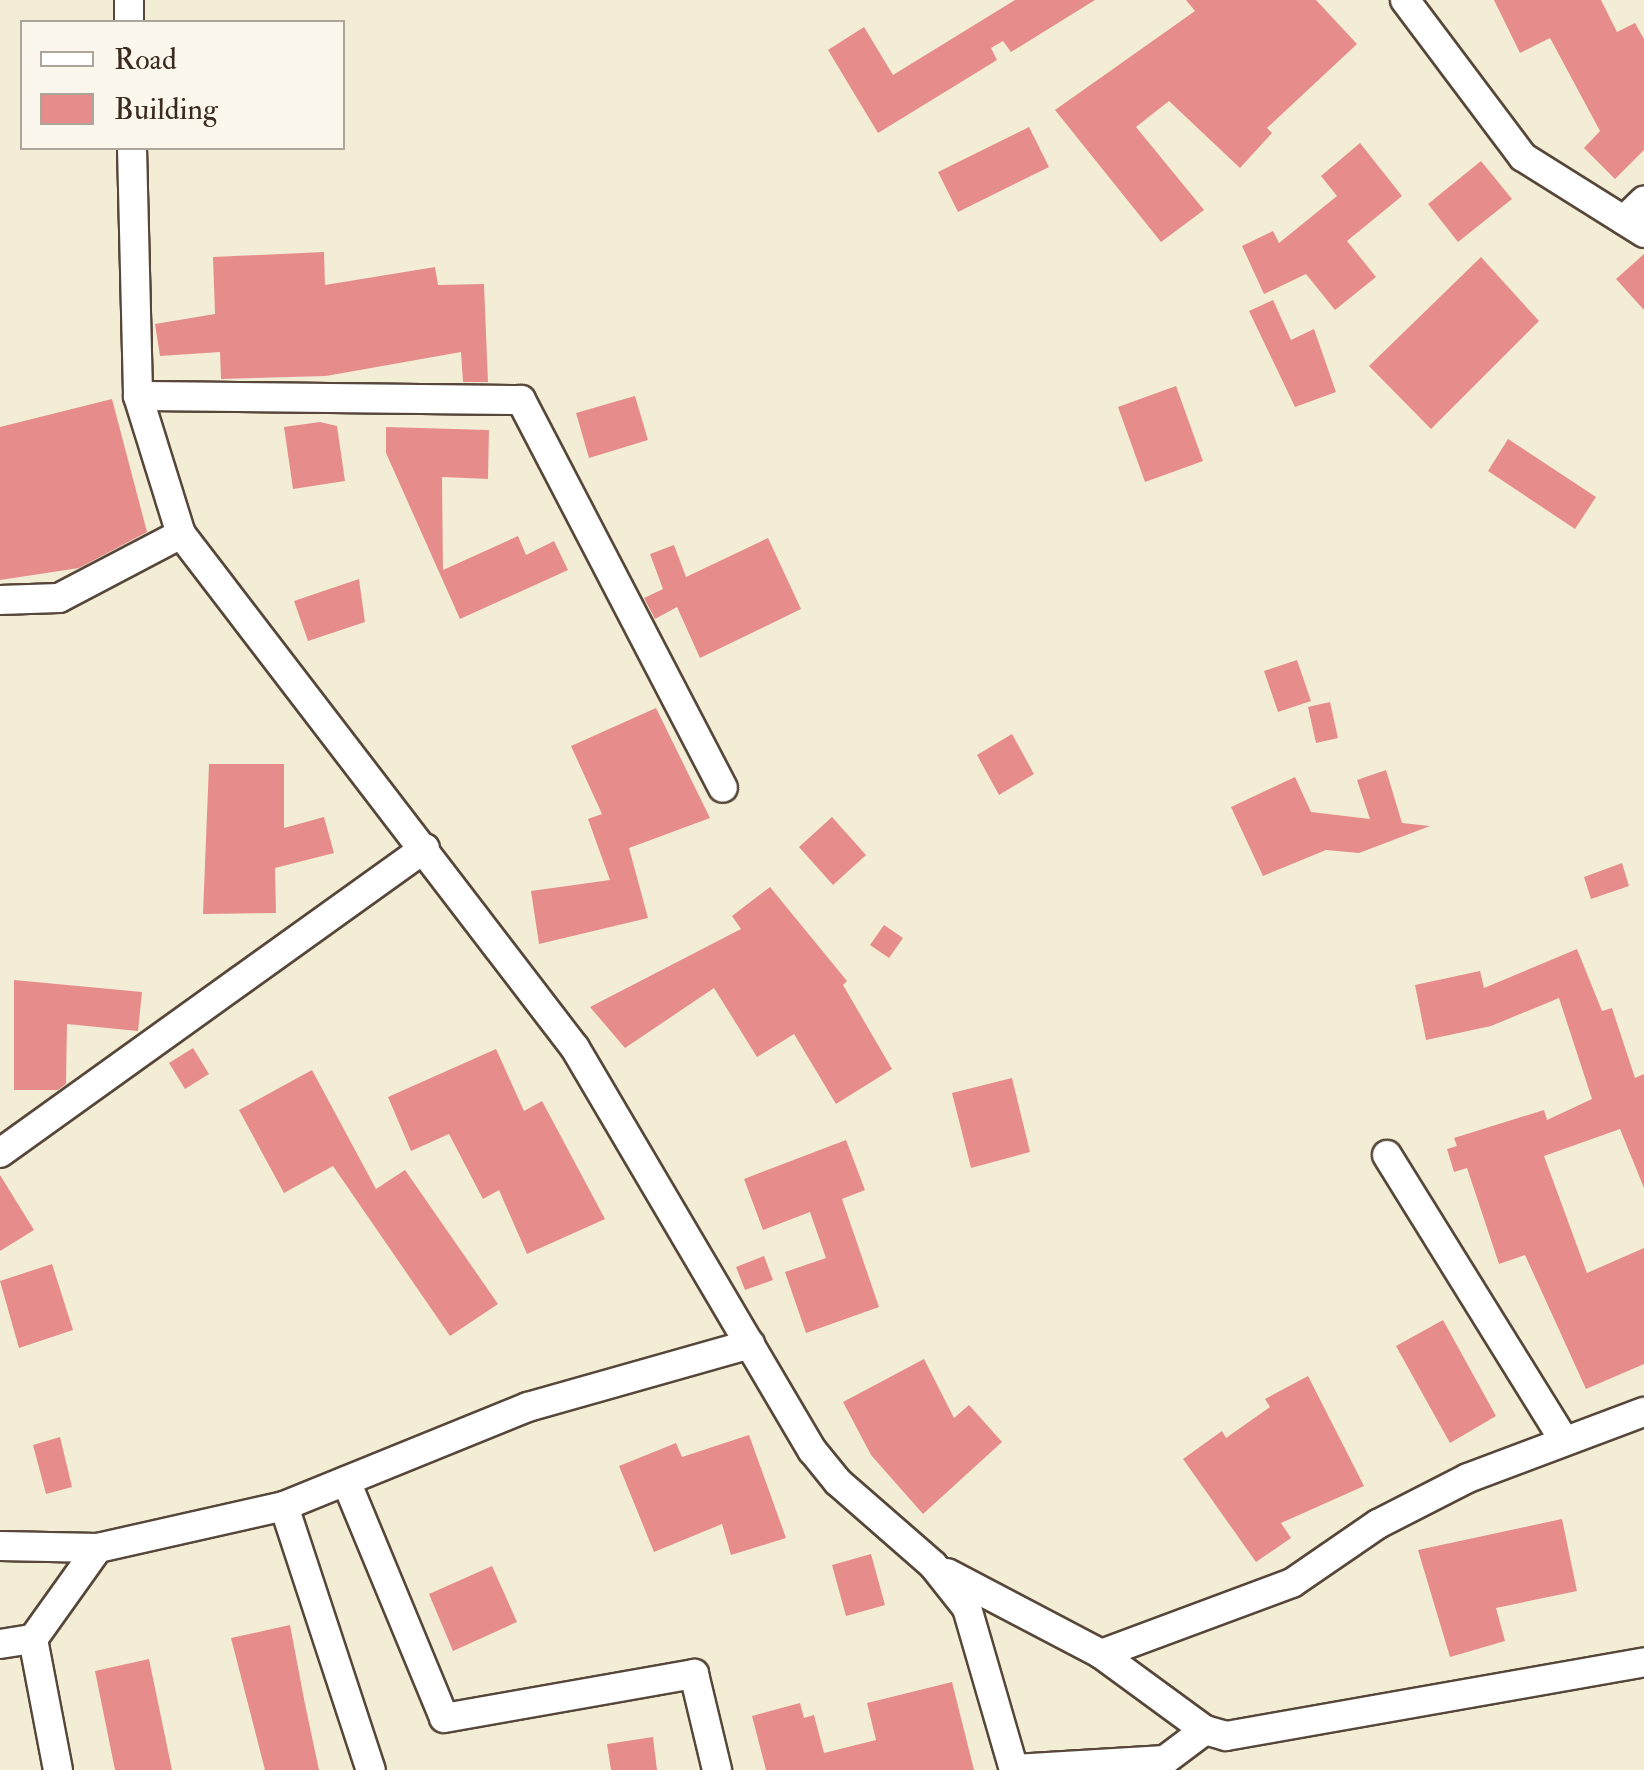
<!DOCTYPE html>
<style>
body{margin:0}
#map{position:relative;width:1644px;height:1770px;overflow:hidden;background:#f3edd6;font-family:"IM FELL Double Pica",serif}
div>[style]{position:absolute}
.building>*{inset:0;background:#e68d8c}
.roads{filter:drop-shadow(2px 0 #57473a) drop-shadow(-2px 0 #57473a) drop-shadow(0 2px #57473a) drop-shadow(0 -2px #57473a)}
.minor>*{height:28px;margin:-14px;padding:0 14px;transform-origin:14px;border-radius:14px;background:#fff}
span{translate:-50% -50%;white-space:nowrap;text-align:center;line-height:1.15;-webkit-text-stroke:8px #fbf7ec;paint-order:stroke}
.legend{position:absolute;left:20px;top:20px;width:325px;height:130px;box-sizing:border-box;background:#fbf7ec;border:2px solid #aea59a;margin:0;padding:12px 18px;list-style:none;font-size:30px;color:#3b2a1e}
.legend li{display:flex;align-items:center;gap:20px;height:50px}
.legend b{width:50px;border:2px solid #aea59a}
</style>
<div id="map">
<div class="building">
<div style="clip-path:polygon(1015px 0,1095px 0,1011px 52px,1003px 41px,991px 48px,997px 60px,878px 133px,828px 50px,864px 27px,893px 75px)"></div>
<div style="clip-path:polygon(1186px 0,1316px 0,1357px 44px,1267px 128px,1272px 133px,1240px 168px,1169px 101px,1136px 127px,1204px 210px,1161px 242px,1055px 110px,1195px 11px)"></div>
<div style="clip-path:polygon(1494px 0,1601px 0,1617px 32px,1635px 23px,1644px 39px,1644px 150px,1615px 179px,1584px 148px,1600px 131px,1550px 38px,1520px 53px)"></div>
<div style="clip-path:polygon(1029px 127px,1049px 167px,958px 212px,938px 172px)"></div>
<div style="clip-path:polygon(1360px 143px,1402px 196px,1347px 241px,1376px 277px,1335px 310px,1306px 274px,1264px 294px,1242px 246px,1273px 231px,1279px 243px,1337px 196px,1321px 176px)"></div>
<div style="clip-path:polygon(1481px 161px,1512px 199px,1458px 242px,1428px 204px)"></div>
<div style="clip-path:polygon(324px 252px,325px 285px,435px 267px,438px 285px,484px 284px,488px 382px,463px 382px,461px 352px,326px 376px,221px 379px,220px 352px,160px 356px,155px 324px,215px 314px,213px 257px)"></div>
<div style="clip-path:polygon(1644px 254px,1644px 310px,1616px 279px)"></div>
<div style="clip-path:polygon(1481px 257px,1539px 321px,1431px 429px,1369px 366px)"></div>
<div style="clip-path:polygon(1273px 300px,1291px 340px,1314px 329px,1336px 392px,1295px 407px,1249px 311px)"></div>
<div style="clip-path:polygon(1176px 386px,1203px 461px,1145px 482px,1118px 407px)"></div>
<div style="clip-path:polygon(635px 396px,648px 440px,589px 458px,576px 413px)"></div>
<div style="clip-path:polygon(112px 399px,147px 532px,79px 568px,0 580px,0 427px)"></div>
<div style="clip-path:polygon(320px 422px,337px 426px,345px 481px,293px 489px,284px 427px)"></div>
<div style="clip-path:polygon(386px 427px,489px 430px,488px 479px,442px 477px,443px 570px,518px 536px,526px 555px,554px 541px,568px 570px,460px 619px,386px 453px)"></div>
<div style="clip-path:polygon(1508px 439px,1596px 497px,1575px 529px,1488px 471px)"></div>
<div style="clip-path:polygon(768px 538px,801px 609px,700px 658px,677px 607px,655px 619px,644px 598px,663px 589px,650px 554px,674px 545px,686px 577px)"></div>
<div style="clip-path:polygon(359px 579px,365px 622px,308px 641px,294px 601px)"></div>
<div style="clip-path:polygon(1297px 660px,1311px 701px,1278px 712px,1264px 671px)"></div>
<div style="clip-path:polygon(1330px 702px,1338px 738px,1316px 743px,1308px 707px)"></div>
<div style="clip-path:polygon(656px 708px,710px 818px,629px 848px,648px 918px,539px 944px,531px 891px,610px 880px,588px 819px,602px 814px,571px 746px)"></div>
<div style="clip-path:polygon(1012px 734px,1034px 774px,999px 795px,977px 755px)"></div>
<div style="clip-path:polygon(209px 764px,284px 764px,284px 828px,324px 817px,334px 853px,275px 868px,276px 913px,203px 914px)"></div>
<div style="clip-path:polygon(1386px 770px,1402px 823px,1430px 826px,1359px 853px,1326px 850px,1263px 876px,1231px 807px,1295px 777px,1311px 812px,1370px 819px,1357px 780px)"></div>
<div style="clip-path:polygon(832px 817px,866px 855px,833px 885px,799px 847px)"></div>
<div style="clip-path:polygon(1622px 863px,1629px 886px,1591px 899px,1584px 877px)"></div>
<div style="clip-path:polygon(770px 887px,847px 981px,843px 985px,892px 1069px,836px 1104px,794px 1034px,757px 1057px,714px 988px,625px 1048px,590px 1007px,741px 929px,732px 916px)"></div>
<div style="clip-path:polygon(884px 925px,903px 938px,889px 958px,870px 945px)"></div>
<div style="clip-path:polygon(1577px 949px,1602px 1011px,1612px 1008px,1635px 1078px,1644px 1074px,1644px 1188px,1620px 1129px,1544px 1156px,1587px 1273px,1644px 1248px,1644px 1364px,1586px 1389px,1525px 1255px,1499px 1264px,1467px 1168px,1454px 1172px,1447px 1149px,1457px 1146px,1454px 1138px,1544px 1110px,1547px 1120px,1592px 1099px,1559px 998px,1491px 1026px,1426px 1040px,1415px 985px,1480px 971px,1484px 988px)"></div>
<div style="clip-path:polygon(14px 980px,142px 992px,138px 1031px,67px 1024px,66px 1084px,58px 1090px,14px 1090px)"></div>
<div style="clip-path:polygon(193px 1048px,209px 1074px,185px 1089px,169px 1063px)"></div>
<div style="clip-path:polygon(496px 1049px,524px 1111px,542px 1101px,605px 1219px,527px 1254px,499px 1190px,483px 1199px,449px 1134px,411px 1151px,388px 1097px)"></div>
<div style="clip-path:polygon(312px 1070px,376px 1189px,405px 1170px,498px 1304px,450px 1336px,333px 1166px,284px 1193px,239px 1110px)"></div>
<div style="clip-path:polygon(1012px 1078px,1030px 1152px,971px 1168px,952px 1093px)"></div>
<div style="clip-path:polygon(846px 1140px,865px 1190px,842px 1199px,879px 1307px,806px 1333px,785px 1272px,826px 1258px,810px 1212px,763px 1230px,744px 1179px)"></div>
<div style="clip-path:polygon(0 1175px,34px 1230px,0 1251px)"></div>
<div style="clip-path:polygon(764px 1256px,773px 1280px,745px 1290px,736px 1267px)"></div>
<div style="clip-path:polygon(52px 1264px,73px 1330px,19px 1348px,0 1281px)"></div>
<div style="clip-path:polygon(1443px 1320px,1496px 1416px,1450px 1443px,1396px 1346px)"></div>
<div style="clip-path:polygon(924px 1359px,954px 1418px,969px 1405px,1002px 1442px,923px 1514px,871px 1455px,843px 1402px)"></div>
<div style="clip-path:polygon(1308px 1376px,1364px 1486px,1281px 1523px,1291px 1538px,1256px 1562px,1183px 1459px,1222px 1431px,1226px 1438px,1270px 1407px,1265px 1399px)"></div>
<div style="clip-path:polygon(749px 1435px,786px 1538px,731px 1555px,722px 1524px,654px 1552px,619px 1466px,676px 1443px,682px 1457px)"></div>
<div style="clip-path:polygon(60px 1437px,72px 1487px,46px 1494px,33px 1445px)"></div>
<div style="clip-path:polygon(1562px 1519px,1577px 1591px,1496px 1608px,1505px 1641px,1450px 1657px,1418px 1550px)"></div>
<div style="clip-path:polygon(871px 1554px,885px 1605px,846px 1616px,832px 1565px)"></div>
<div style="clip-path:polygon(492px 1566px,517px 1622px,453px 1651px,429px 1594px)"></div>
<div style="clip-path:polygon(290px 1625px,305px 1704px,319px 1770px,265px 1770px,231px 1638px)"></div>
<div style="clip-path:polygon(149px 1659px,172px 1770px,115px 1770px,95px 1671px)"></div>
<div style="clip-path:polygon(952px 1682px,974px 1770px,766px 1770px,752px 1716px,800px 1703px,804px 1718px,814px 1715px,824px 1753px,876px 1740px,867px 1703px)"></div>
<div style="clip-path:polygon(653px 1737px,657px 1770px,611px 1770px,607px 1744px)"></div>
</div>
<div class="roads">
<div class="minor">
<div style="left:129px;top:0;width:22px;rotate:90deg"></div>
<div style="left:1405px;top:0;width:196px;rotate:53.1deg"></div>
<div style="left:1523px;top:157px;width:143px;rotate:32.1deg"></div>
<div style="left:132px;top:148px;width:248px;rotate:88.6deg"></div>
<div style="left:138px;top:396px;width:145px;rotate:72.7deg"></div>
<div style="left:181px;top:534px;width:648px;rotate:52.53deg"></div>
<div style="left:575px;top:1048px;width:467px;rotate:59.5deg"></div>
<div style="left:812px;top:1450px;width:41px;rotate:50.9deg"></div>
<div style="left:838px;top:1482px;width:126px;rotate:41.1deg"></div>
<div style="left:933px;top:1565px;width:55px;rotate:51.7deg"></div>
<div style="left:967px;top:1608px;width:169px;rotate:73.8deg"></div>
<div style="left:1624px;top:220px;width:28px;rotate:-44deg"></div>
<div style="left:138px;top:396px;width:383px;rotate:0.6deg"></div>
<div style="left:521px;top:400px;width:437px;rotate:62.5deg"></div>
<div style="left:0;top:600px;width:59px;rotate:-1.9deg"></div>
<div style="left:59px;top:598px;width:138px;rotate:-27.7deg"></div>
<div style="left:0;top:1153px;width:523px;rotate:-35.67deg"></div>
<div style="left:1387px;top:1155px;width:336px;rotate:58.2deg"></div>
<div style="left:346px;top:1481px;width:256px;rotate:67.5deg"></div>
<div style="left:444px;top:1718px;width:254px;rotate:-10deg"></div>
<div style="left:694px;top:1674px;width:99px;rotate:76.5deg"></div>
<div style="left:284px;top:1506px;width:278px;rotate:71.8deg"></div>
<div style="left:0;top:1546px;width:98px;rotate:1.2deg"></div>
<div style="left:98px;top:1548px;width:191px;rotate:-12.7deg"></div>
<div style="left:284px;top:1506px;width:263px;rotate:-22.1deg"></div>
<div style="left:528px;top:1407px;width:231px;rotate:-15.8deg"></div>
<div style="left:947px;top:1573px;width:174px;rotate:27.7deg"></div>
<div style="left:1101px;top:1654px;width:204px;rotate:-20.4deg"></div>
<div style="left:1292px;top:1583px;width:104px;rotate:-34.5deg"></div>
<div style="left:1378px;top:1524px;width:101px;rotate:-27.1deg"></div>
<div style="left:1468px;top:1478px;width:188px;rotate:-20.6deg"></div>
<div style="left:33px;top:1639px;width:133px;rotate:79.2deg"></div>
<div style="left:0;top:1644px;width:33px;rotate:-9deg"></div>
<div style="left:33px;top:1639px;width:112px;rotate:-54.5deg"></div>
<div style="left:1101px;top:1654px;width:129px;rotate:36.2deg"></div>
<div style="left:1205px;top:1730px;width:22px;rotate:16deg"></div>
<div style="left:1226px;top:1736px;width:424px;rotate:-10deg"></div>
<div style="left:1014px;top:1769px;width:151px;rotate:-3.4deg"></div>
<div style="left:1165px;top:1760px;width:50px;rotate:-36.9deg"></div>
</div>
</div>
<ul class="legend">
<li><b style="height:12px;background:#fff"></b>Road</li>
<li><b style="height:28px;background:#e68d8c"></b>Building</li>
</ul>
</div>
